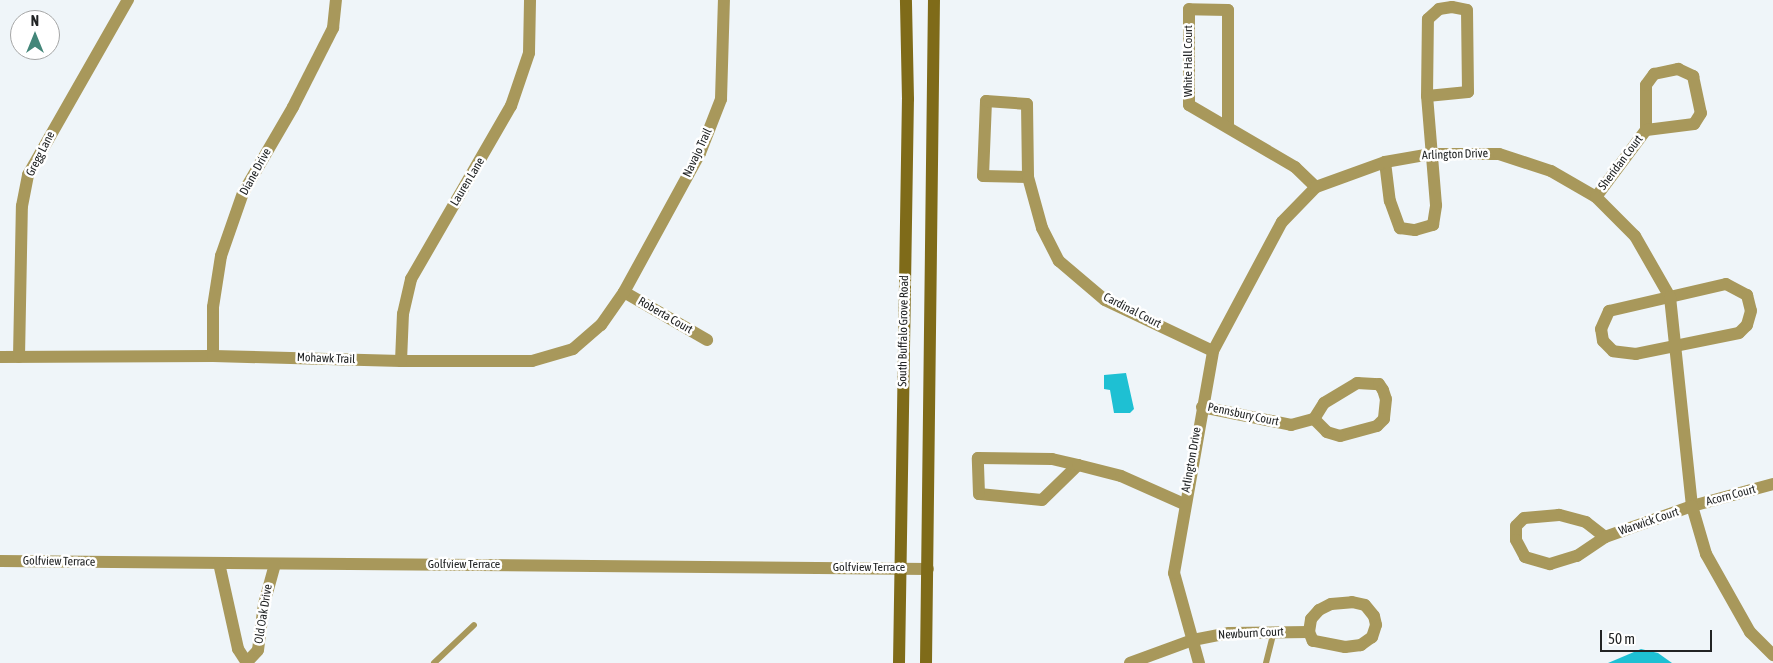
<!DOCTYPE html>
<style>
body{margin:0}
#map{position:relative;width:1773px;height:663px;overflow:hidden;background:#eff5f9;font-family:"Asap Condensed",sans-serif}
div>[style]{position:absolute}
.water>*{inset:0;background:#1ec0d3}
.lane>*{height:6px;margin:-3px;padding:0 3px;transform-origin:3px;border-radius:3px;background:#a8985b}
.street>*{height:12px;margin:-6px;padding:0 6px;transform-origin:6px;border-radius:6px;background:#a8985b}
.secondary>*{height:12px;margin:-6px;padding:0 6px;transform-origin:6px;border-radius:6px;background:#7f6b19}
span{translate:-50% -50%;white-space:nowrap;text-align:center;line-height:1.15;-webkit-text-stroke:5px #fff;paint-order:stroke}
.street-label{font-size:12px;color:#212324}
.north{position:absolute;left:10px;top:10px;width:50px;height:50px;box-sizing:border-box;background:#fff;border:1px solid #a6a7a7;border-radius:50%;rotate:0deg;font-size:14px;font-weight:700;line-height:20px;text-align:center;color:#212324}
.north::after{content:'';display:block;margin:auto;width:18px;height:22px;background:#438679;clip-path:polygon(50% 0,100% 100%,50% 72%,0 100%)}
.scale{position:absolute;left:1600px;top:630px;width:112px;height:22px;box-sizing:border-box;border:2px solid #212324;border-top:0;padding-left:6px;font-size:15px;line-height:18px;white-space:nowrap;color:#212324;-webkit-text-stroke:4px #fff;paint-order:stroke}
</style>
<div id="map">
<div class="water">
<div style="clip-path:polygon(1126px 373px,1134px 409px,1130px 413px,1114px 413px,1110px 390px,1104px 389px,1104px 375px)"></div>
<div style="clip-path:polygon(1641px 649px,1658px 653px,1672px 663px,1608px 663px)"></div>
</div>
<div class="lane">
<div style="left:434px;top:663px;width:55px;rotate:-43.5deg"></div>
<div style="left:1266px;top:663px;width:32px;rotate:-76deg"></div>
</div>
<div class="street">
<div style="left:1228px;top:127px;width:117px;rotate:-90deg"></div>
<div style="left:1228px;top:10px;width:39px;rotate:-179deg"></div>
<div style="left:1189px;top:9px;width:96px;rotate:90deg"></div>
<div style="left:1189px;top:105px;width:123px;rotate:30.3deg"></div>
<div style="left:1295px;top:167px;width:29px;rotate:44deg"></div>
<div style="left:1385px;top:162px;width:39px;rotate:83deg"></div>
<div style="left:1390px;top:201px;width:29px;rotate:70deg"></div>
<div style="left:1400px;top:228px;width:15px;rotate:8deg"></div>
<div style="left:1415px;top:230px;width:19px;rotate:-16deg"></div>
<div style="left:1433px;top:225px;width:20px;rotate:-81deg"></div>
<div style="left:1436px;top:205px;width:109px;rotate:-94.7deg"></div>
<div style="left:1427px;top:96px;width:77px;rotate:-89.3deg"></div>
<div style="left:1428px;top:19px;width:15px;rotate:-42deg"></div>
<div style="left:1439px;top:9px;width:13px;rotate:-9deg"></div>
<div style="left:1452px;top:7px;width:15px;rotate:11deg"></div>
<div style="left:1467px;top:10px;width:82px;rotate:89.3deg"></div>
<div style="left:1468px;top:92px;width:41px;rotate:174.4deg"></div>
<div style="left:1028px;top:177px;width:45px;rotate:-178.7deg"></div>
<div style="left:983px;top:176px;width:75px;rotate:-87.7deg"></div>
<div style="left:986px;top:101px;width:41px;rotate:4.2deg"></div>
<div style="left:1027px;top:104px;width:73px;rotate:89.2deg"></div>
<div style="left:1028px;top:177px;width:53px;rotate:74.6deg"></div>
<div style="left:1042px;top:228px;width:37px;rotate:63deg"></div>
<div style="left:1059px;top:261px;width:60px;rotate:40.3deg"></div>
<div style="left:1105px;top:300px;width:119px;rotate:25.3deg"></div>
<div style="left:1596px;top:197px;width:84px;rotate:-53.3deg"></div>
<div style="left:1646px;top:130px;width:45px;rotate:-90deg"></div>
<div style="left:1646px;top:85px;width:14px;rotate:-54deg"></div>
<div style="left:1654px;top:74px;width:25px;rotate:-12deg"></div>
<div style="left:1678px;top:69px;width:17px;rotate:25deg"></div>
<div style="left:1693px;top:76px;width:38px;rotate:78deg"></div>
<div style="left:1701px;top:113px;width:13px;rotate:122deg"></div>
<div style="left:1694px;top:124px;width:48px;rotate:172.9deg"></div>
<div style="left:1726px;top:284px;width:24px;rotate:28deg"></div>
<div style="left:1747px;top:295px;width:16px;rotate:76deg"></div>
<div style="left:1751px;top:311px;width:15px;rotate:106deg"></div>
<div style="left:1747px;top:325px;width:11px;rotate:135deg"></div>
<div style="left:1739px;top:333px;width:105px;rotate:168.5deg"></div>
<div style="left:1636px;top:354px;width:23px;rotate:-173deg"></div>
<div style="left:1613px;top:351px;width:14px;rotate:-135deg"></div>
<div style="left:1603px;top:341px;width:12px;rotate:-99deg"></div>
<div style="left:1601px;top:329px;width:20px;rotate:-66deg"></div>
<div style="left:1609px;top:311px;width:120px;rotate:-13deg"></div>
<div style="left:624px;top:292px;width:96px;rotate:30deg"></div>
<div style="left:213px;top:356px;width:49px;rotate:-90deg"></div>
<div style="left:213px;top:307px;width:52px;rotate:-81.1deg"></div>
<div style="left:221px;top:256px;width:67px;rotate:-70.8deg"></div>
<div style="left:243px;top:193px;width:99px;rotate:-59.8deg"></div>
<div style="left:293px;top:107px;width:89px;rotate:-63.1deg"></div>
<div style="left:333px;top:28px;width:28px;rotate:-84deg"></div>
<div style="left:0;top:357px;width:213px;rotate:-0.3deg"></div>
<div style="left:213px;top:356px;width:188px;rotate:1.5deg"></div>
<div style="left:401px;top:361px;width:131px"></div>
<div style="left:532px;top:361px;width:43px;rotate:-16.3deg"></div>
<div style="left:573px;top:349px;width:37px;rotate:-41deg"></div>
<div style="left:601px;top:325px;width:40px;rotate:-55.1deg"></div>
<div style="left:624px;top:292px;width:158px;rotate:-61.3deg"></div>
<div style="left:700px;top:153px;width:58px;rotate:-68.7deg"></div>
<div style="left:721px;top:99px;width:99px;rotate:-88.3deg"></div>
<div style="left:19px;top:357px;width:151px;rotate:-88.9deg"></div>
<div style="left:22px;top:206px;width:32px;rotate:-79deg"></div>
<div style="left:28px;top:175px;width:202px;rotate:-60.3deg"></div>
<div style="left:401px;top:361px;width:47px;rotate:-87.6deg"></div>
<div style="left:403px;top:314px;width:36px;rotate:-77deg"></div>
<div style="left:411px;top:279px;width:200px;rotate:-60deg"></div>
<div style="left:511px;top:106px;width:56px;rotate:-71.2deg"></div>
<div style="left:529px;top:53px;width:53px;rotate:-88.9deg"></div>
<div style="left:1202px;top:407px;width:91px;rotate:11.4deg"></div>
<div style="left:1291px;top:425px;width:24px;rotate:-15deg"></div>
<div style="left:1314px;top:419px;width:19px;rotate:-58deg"></div>
<div style="left:1324px;top:403px;width:39px;rotate:-31deg"></div>
<div style="left:1357px;top:383px;width:22px;rotate:3deg"></div>
<div style="left:1379px;top:384px;width:7px;rotate:56deg"></div>
<div style="left:1383px;top:390px;width:9px;rotate:72deg"></div>
<div style="left:1386px;top:399px;width:20px;rotate:96deg"></div>
<div style="left:1384px;top:419px;width:10px;rotate:135deg"></div>
<div style="left:1377px;top:426px;width:38px;rotate:165deg"></div>
<div style="left:1340px;top:436px;width:14px;rotate:-163deg"></div>
<div style="left:1327px;top:432px;width:18px;rotate:-135deg"></div>
<div style="left:1078px;top:465px;width:50px;rotate:135.8deg"></div>
<div style="left:1042px;top:500px;width:63px;rotate:-174.6deg"></div>
<div style="left:979px;top:494px;width:36px;rotate:-92deg"></div>
<div style="left:978px;top:458px;width:74px;rotate:0.8deg"></div>
<div style="left:1052px;top:459px;width:27px;rotate:13deg"></div>
<div style="left:1078px;top:465px;width:44px;rotate:14.3deg"></div>
<div style="left:1121px;top:476px;width:69px;rotate:24deg"></div>
<div style="left:1605px;top:537px;width:24px;rotate:-142deg"></div>
<div style="left:1586px;top:522px;width:28px;rotate:-165deg"></div>
<div style="left:1559px;top:515px;width:35px;rotate:175deg"></div>
<div style="left:1524px;top:518px;width:11px;rotate:135deg"></div>
<div style="left:1516px;top:526px;width:14px;rotate:90deg"></div>
<div style="left:1516px;top:540px;width:19px;rotate:62deg"></div>
<div style="left:1525px;top:557px;width:26px;rotate:16deg"></div>
<div style="left:1550px;top:564px;width:28px;rotate:-17deg"></div>
<div style="left:1577px;top:556px;width:34px;rotate:-34deg"></div>
<div style="left:1605px;top:537px;width:92px;rotate:-19.6deg"></div>
<div style="left:1692px;top:506px;width:84px;rotate:-15.2deg"></div>
<div style="left:0;top:561px;width:928px;rotate:0.49deg"></div>
<div style="left:219px;top:563px;width:88px;rotate:77.5deg"></div>
<div style="left:238px;top:649px;width:17px;rotate:57deg"></div>
<div style="left:1352px;top:602px;width:13px;rotate:13deg"></div>
<div style="left:1365px;top:605px;width:14px;rotate:51deg"></div>
<div style="left:1374px;top:616px;width:9px;rotate:77deg"></div>
<div style="left:1376px;top:625px;width:13px;rotate:108deg"></div>
<div style="left:1372px;top:637px;width:14px;rotate:144deg"></div>
<div style="left:1361px;top:645px;width:16px;rotate:173deg"></div>
<div style="left:1345px;top:647px;width:33px;rotate:-169deg"></div>
<div style="left:1313px;top:641px;width:10px;rotate:-114deg"></div>
<div style="left:1309px;top:632px;width:13px;rotate:-81deg"></div>
<div style="left:1311px;top:619px;width:12px;rotate:-48deg"></div>
<div style="left:1319px;top:610px;width:13px;rotate:-27deg"></div>
<div style="left:1331px;top:604px;width:21px;rotate:-5deg"></div>
<div style="left:247px;top:662px;width:16px;rotate:-47deg"></div>
<div style="left:258px;top:650px;width:46px;rotate:-82.6deg"></div>
<div style="left:264px;top:604px;width:41px;rotate:-74.6deg"></div>
<div style="left:1130px;top:663px;width:67px;rotate:-20.1deg"></div>
<div style="left:1193px;top:640px;width:37px;rotate:-11deg"></div>
<div style="left:1229px;top:633px;width:80px;rotate:-0.7deg"></div>
<div style="left:1199px;top:663px;width:93px;rotate:-105.5deg"></div>
<div style="left:1174px;top:573px;width:225px;rotate:-80deg"></div>
<div style="left:1213px;top:351px;width:146px;rotate:-61.9deg"></div>
<div style="left:1282px;top:222px;width:49px;rotate:-45.8deg"></div>
<div style="left:1316px;top:187px;width:73px;rotate:-19.9deg"></div>
<div style="left:1385px;top:162px;width:47px;rotate:-9.9deg"></div>
<div style="left:1431px;top:154px;width:68px"></div>
<div style="left:1499px;top:154px;width:55px;rotate:18.1deg"></div>
<div style="left:1551px;top:171px;width:52px;rotate:30deg"></div>
<div style="left:1596px;top:197px;width:55px;rotate:45deg"></div>
<div style="left:1635px;top:236px;width:70px;rotate:60.2deg"></div>
<div style="left:1670px;top:297px;width:210px;rotate:84deg"></div>
<div style="left:1692px;top:506px;width:50px;rotate:73.7deg"></div>
<div style="left:1706px;top:554px;width:90px;rotate:60.6deg"></div>
<div style="left:1750px;top:632px;width:33px;rotate:45deg"></div>
</div>
<div class="secondary">
<div style="left:899px;top:663px;width:564px;rotate:-89.09deg"></div>
<div style="left:908px;top:99px;width:99px;rotate:-91.2deg"></div>
<div style="left:926px;top:663px;width:663px;rotate:-89.31deg"></div>
</div>
<div class="street-label">
<span style="left:1189px;top:61px;rotate:-90deg">White Hall Court</span>
<span style="left:698px;top:153px;rotate:-65deg">Navajo Trail</span>
<span style="left:41px;top:154px;rotate:-63deg">Gregg Lane</span>
<span style="left:1455px;top:155px;rotate:-2deg">Arlington Drive</span>
<span style="left:1621px;top:163px;rotate:-53deg">Sheridan Court</span>
<span style="left:256px;top:172px;rotate:-61deg">Diane Drive</span>
<span style="left:468px;top:182px;rotate:-59deg">Lauren Lane</span>
<span style="left:1132px;top:311px;rotate:27deg">Cardinal Court</span>
<span style="left:665px;top:316px;rotate:30deg">Roberta Court</span>
<span style="left:904px;top:331px;rotate:-89deg">South Buffalo Grove Road</span>
<span style="left:326px;top:359px;rotate:2deg">Mohawk Trail</span>
<span style="left:1243px;top:415px;rotate:12deg">Pennsbury Court</span>
<span style="left:1192px;top:460px;rotate:-80deg">Arlington Drive</span>
<span style="left:1731px;top:496px;rotate:-15deg">Acorn Court</span>
<span style="left:1649px;top:522px;rotate:-19deg">Warwick Court</span>
<span style="left:59px;top:562px;rotate:1deg">Golfview Terrace</span>
<span style="left:464px;top:565px">Golfview Terrace</span>
<span style="left:869px;top:568px">Golfview Terrace</span>
<span style="left:264px;top:614px;rotate:-81deg">Old Oak Drive</span>
<span style="left:1251px;top:634px;rotate:-3deg">Newburn Court</span>
</div>
<div class="north">N</div>
<div class="scale">50 m</div>
</div>
